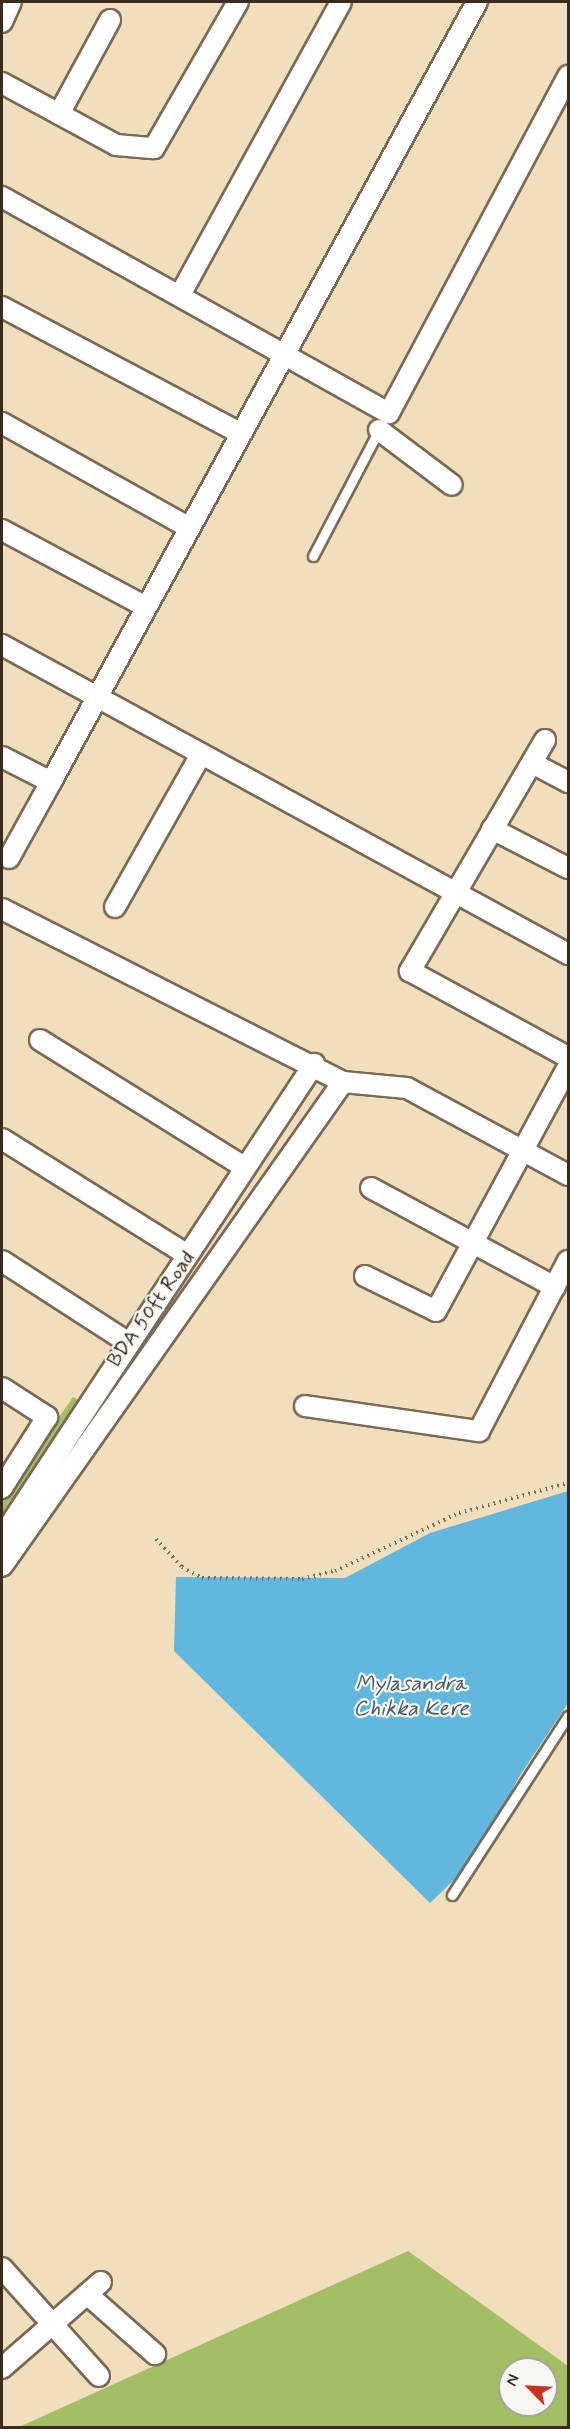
<!DOCTYPE html>
<style>
body{margin:0}
#map{position:relative;width:570px;height:2429px;overflow:hidden;background:#f0debd;font-family:Mynerve,sans-serif}
div>[style]{position:absolute}
.green>*{inset:0;background:#a3be65}
.water>*{inset:0;background:#62b7df}
.path>*{height:4px;margin-top:-2px;transform-origin:0;background:repeating-linear-gradient(90deg,#7a6956 0 1.5px,transparent 0 6px)}
.roads{filter:drop-shadow(2px 0 #7a6956) drop-shadow(-2px 0 #7a6956) drop-shadow(0 2px #7a6956) drop-shadow(0 -2px #7a6956)}
.service>*{height:9px;margin:-4.5px;padding:0 4.5px;transform-origin:4.5px;border-radius:4.5px;background:#fff}
.minor>*{height:20px;margin:-10px;padding:0 10px;transform-origin:10px;border-radius:10px;background:#fff}
span{translate:-50% -50%;white-space:nowrap;text-align:center;line-height:1.15;-webkit-text-stroke:4.5px #f6f6f2;paint-order:stroke}
.street-label{font-size:21px;color:#3b2a1e}
.water-label{font-size:22px;color:#495b62;font-style:italic}
.frame{position:absolute;inset:0;border:3px solid #3b2a1e;pointer-events:none}
.north{position:absolute;left:498px;top:2357px;width:60px;height:60px;box-sizing:border-box;background:#f6f6f2;border:2px solid #aba49d;border-radius:50%;rotate:294deg;font-size:16px;font-weight:700;line-height:24px;text-align:center;color:#3b2a1e}
.north::after{content:'';display:block;margin:auto;width:21px;height:27px;background:#c8321e;clip-path:polygon(50% 0,100% 100%,50% 72%,0 100%)}
</style>
<div id="map">
<div class="green">
<div style="clip-path:polygon(73px 1397px,83px 1402px,2px 1523px,2px 1500px)"></div>
<div style="clip-path:polygon(evenodd,408px 2251px,568px 2366px,568px 2427px,19px 2427px,408px 2251px,510px 2369px,546px 2369px,546px 2405px,510px 2405px,510px 2369px)"></div>
</div>
<div class="water">
<div style="clip-path:polygon(568px 1491px,568px 1703px,519px 1777px,475px 1860px,430px 1903px,174px 1651px,176px 1577px,345px 1578px,430px 1533px)"></div>
</div>
<div class="path">
<div style="left:156px;top:1539px;width:38px;rotate:47deg"></div>
<div style="left:182px;top:1567px;width:23px;rotate:29deg"></div>
<div style="left:202px;top:1578px;width:100px;rotate:0.6deg"></div>
<div style="left:302px;top:1579px;width:34px;rotate:-14deg"></div>
<div style="left:335px;top:1571px;width:137px;rotate:-25.1deg"></div>
<div style="left:459px;top:1513px;width:113px;rotate:-15.4deg"></div>
</div>
<div class="roads">
<div class="service">
<div style="left:313px;top:556px;width:144px;rotate:-62.4deg"></div>
<div style="left:452px;top:1895px;width:213px;rotate:-57.1deg"></div>
</div>
<div class="minor">
<div style="left:2px;top:22px;width:22px;rotate:-66deg"></div>
<div style="left:2px;top:83px;width:130px;rotate:28.5deg"></div>
<div style="left:116px;top:145px;width:38px;rotate:5deg"></div>
<div style="left:154px;top:148px;width:168px;rotate:-60.1deg"></div>
<div style="left:59px;top:114px;width:107px;rotate:-61.5deg"></div>
<div style="left:2px;top:197px;width:443px;rotate:29.2deg"></div>
<div style="left:389px;top:413px;width:382px;rotate:-62deg"></div>
<div style="left:180px;top:295px;width:334px;rotate:-61.2deg"></div>
<div style="left:2px;top:307px;width:269px;rotate:27.9deg"></div>
<div style="left:2px;top:423px;width:213px;rotate:29.2deg"></div>
<div style="left:379px;top:430px;width:91px;rotate:37deg"></div>
<div style="left:2px;top:530px;width:163px;rotate:28.1deg"></div>
<div style="left:2px;top:645px;width:645px;rotate:28.63deg"></div>
<div style="left:545px;top:740px;width:268px;rotate:120.3deg"></div>
<div style="left:410px;top:971px;width:180px;rotate:28.6deg"></div>
<div style="left:2px;top:757px;width:55px;rotate:27deg"></div>
<div style="left:51px;top:782px;width:889px;rotate:-61.36deg"></div>
<div style="left:532px;top:763px;width:41px;rotate:27.8deg"></div>
<div style="left:492px;top:829px;width:85px;rotate:27.2deg"></div>
<div style="left:9px;top:858px;width:87px;rotate:-61.1deg"></div>
<div style="left:115px;top:907px;width:173px;rotate:-60.6deg"></div>
<div style="left:2px;top:909px;width:382px;rotate:26.9deg"></div>
<div style="left:343px;top:1082px;width:64px;rotate:5.4deg"></div>
<div style="left:407px;top:1088px;width:183px;rotate:28.4deg"></div>
<div style="left:40px;top:1040px;width:240px;rotate:31.9deg"></div>
<div style="left:2px;top:1139px;width:217px;rotate:32deg"></div>
<div style="left:371px;top:1188px;width:209px;rotate:28.3deg"></div>
<div style="left:2px;top:1261px;width:149px;rotate:32.9deg"></div>
<div style="left:365px;top:1276px;width:79px;rotate:26.2deg"></div>
<div style="left:436px;top:1311px;width:277px;rotate:-61.6deg"></div>
<div style="left:2px;top:1388px;width:54px;rotate:32.8deg"></div>
<div style="left:47px;top:1417px;width:84px;rotate:122.4deg"></div>
<div style="left:305px;top:1406px;width:176px;rotate:8.2deg"></div>
<div style="left:479px;top:1431px;width:192px;rotate:-62.4deg"></div>
<div style="left:2px;top:1537px;width:567px;rotate:-56.59deg"></div>
<div style="left:2px;top:1566px;width:592px;rotate:-54.83deg"></div>
<div style="left:2px;top:2268px;width:145px;rotate:48.1deg"></div>
<div style="left:87px;top:2294px;width:91px;rotate:41.4deg"></div>
<div style="left:2px;top:2368px;width:131px;rotate:-41deg"></div>
</div>
</div>
<div class="street-label">
<span style="left:151px;top:1309px;rotate:-55deg">BDA 50ft Road</span>
</div>
<div class="water-label">
<span style="left:411px;top:1697px">Mylasandra<br>Chikka Kere</span>
</div>
<div class="frame"></div>
<div class="north">N</div>
</div>
